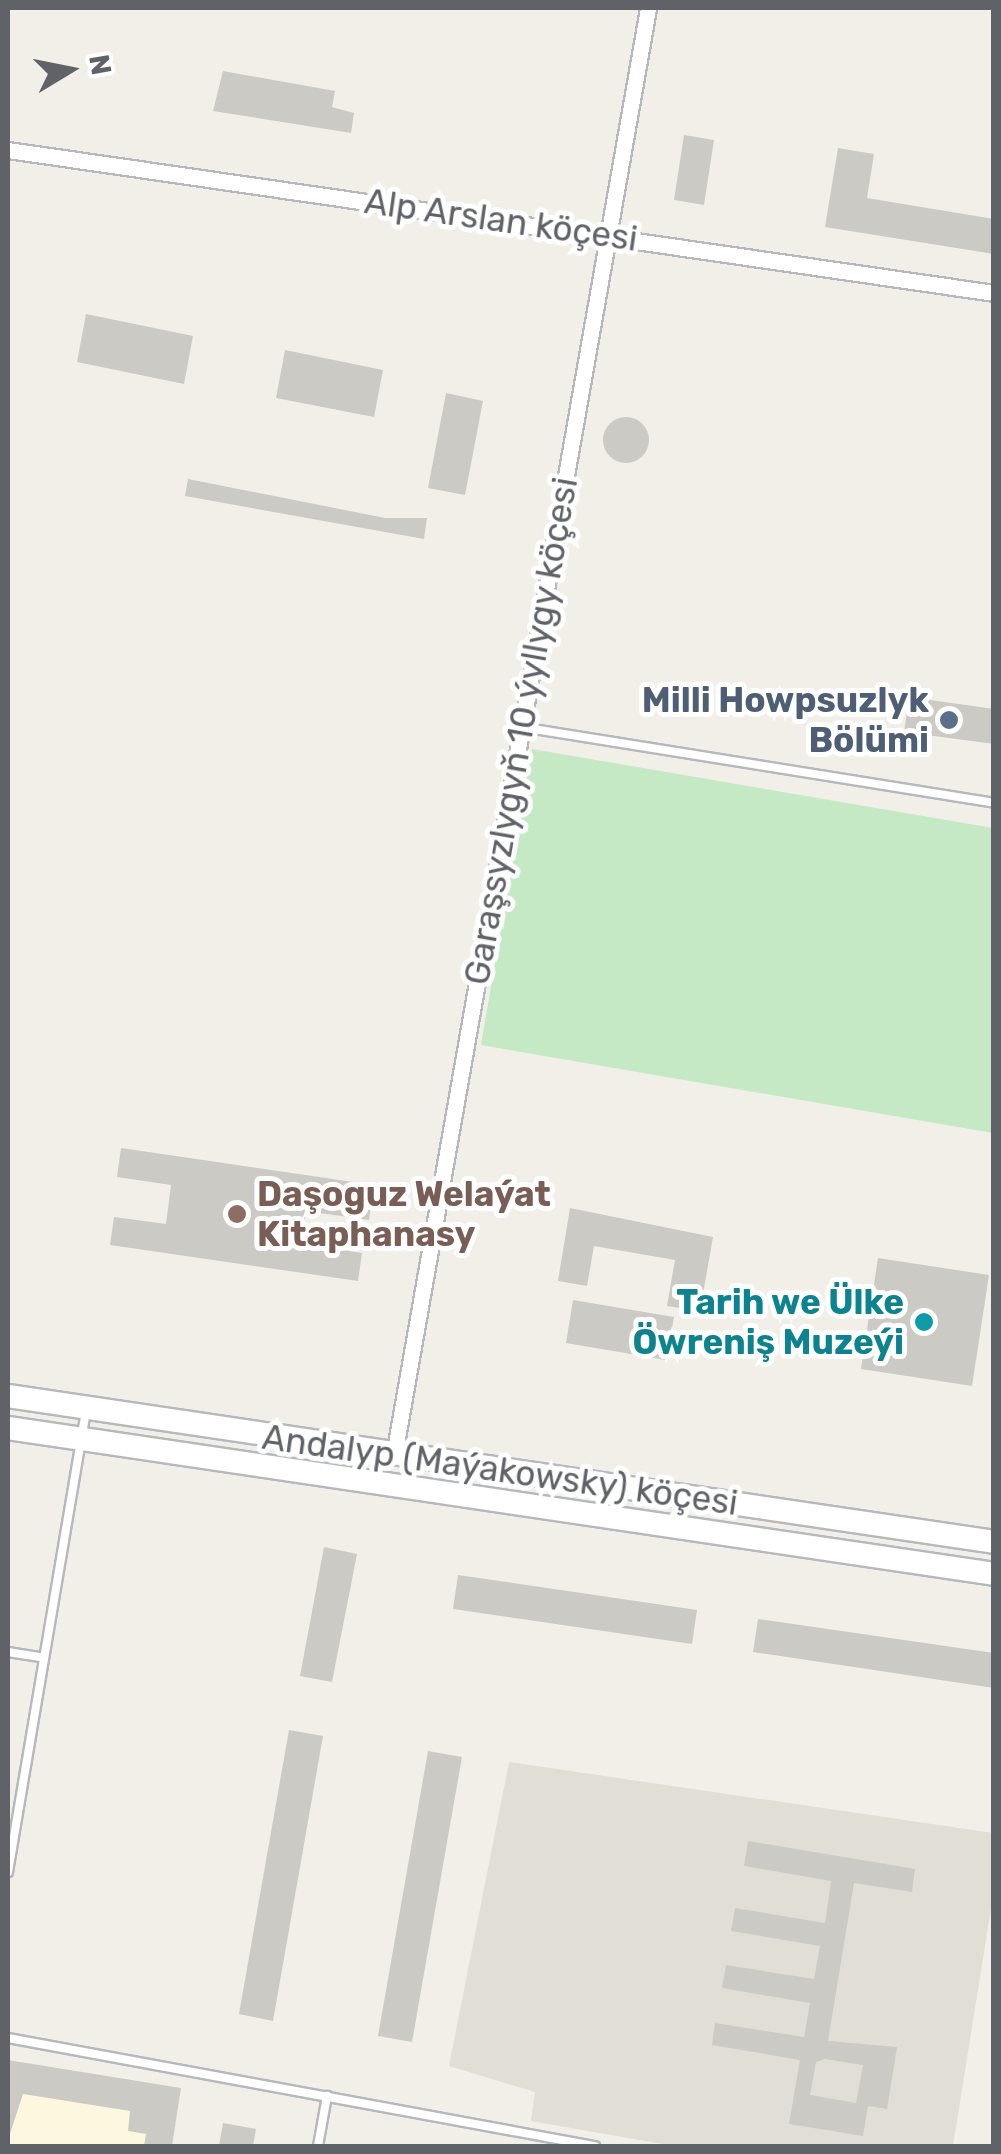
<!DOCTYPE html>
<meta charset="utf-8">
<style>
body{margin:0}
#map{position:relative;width:1001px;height:2154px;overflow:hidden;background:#f1efe8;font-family:Rubik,sans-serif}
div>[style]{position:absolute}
.commercial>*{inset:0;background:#fef7e0}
.education>*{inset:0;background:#e1ded6}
.green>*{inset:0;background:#c5e8c5}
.building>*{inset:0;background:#cccac5}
.round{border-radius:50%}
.roads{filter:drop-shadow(2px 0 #b5b8bc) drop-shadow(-2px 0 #b5b8bc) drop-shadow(0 2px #b5b8bc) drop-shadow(0 -2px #b5b8bc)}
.lane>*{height:8px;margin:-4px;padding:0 4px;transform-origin:4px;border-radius:4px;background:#fff}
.street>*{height:15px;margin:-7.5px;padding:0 7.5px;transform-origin:7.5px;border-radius:7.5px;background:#fff}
.secondary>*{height:22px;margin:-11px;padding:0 11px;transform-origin:11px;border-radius:11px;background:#fff}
.dots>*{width:28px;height:28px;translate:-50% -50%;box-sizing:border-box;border:5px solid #fff;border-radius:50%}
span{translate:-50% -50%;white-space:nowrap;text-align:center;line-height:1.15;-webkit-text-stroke:10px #fff;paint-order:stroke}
.street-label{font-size:35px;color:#5f6368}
.service-label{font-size:35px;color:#4e5e75;font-weight:700}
.right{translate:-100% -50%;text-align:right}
.education-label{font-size:35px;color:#785e54;font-weight:700}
.left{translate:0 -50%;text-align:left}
.culture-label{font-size:35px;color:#0d838f;font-weight:700}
.frame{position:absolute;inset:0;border:10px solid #5f6368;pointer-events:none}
.north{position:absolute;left:20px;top:20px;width:100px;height:100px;-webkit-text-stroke:8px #fff;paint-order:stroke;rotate:80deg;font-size:28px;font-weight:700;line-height:40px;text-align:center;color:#5f6368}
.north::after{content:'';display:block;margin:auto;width:35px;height:45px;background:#5f6368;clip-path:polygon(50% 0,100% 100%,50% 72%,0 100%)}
</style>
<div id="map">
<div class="commercial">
<div style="clip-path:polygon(8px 2060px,181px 2088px,172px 2146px,8px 2146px)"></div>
</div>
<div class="education">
<div style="clip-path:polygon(509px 1762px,993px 1833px,993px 1896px,953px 2146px,674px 2146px,531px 2121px,535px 2092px,449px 2066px)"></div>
</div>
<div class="green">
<div style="clip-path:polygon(532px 749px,993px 828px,993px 1133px,481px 1045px)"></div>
</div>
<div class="building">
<div style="clip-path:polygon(223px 71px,335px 91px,332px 107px,354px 113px,351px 133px,213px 111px)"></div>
<div style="clip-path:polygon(684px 135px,714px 140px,704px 205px,674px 200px)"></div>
<div style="clip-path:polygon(838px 148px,874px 154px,867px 198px,994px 219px,994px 254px,825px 227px)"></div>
<div style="clip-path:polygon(86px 314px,193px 336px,184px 384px,77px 362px)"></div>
<div style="clip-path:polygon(285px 350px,383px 370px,374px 417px,276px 398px)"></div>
<div style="clip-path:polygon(446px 393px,483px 401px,465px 495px,428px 488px)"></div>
<div class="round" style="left:603px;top:417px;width:46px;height:46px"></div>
<div style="clip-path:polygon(188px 479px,385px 518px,427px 518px,424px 539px,185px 496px)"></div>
<div style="clip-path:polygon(909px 697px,994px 709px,994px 744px,904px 732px)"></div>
<div style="clip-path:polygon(121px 1148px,374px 1185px,369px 1220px,306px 1211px,302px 1244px,362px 1253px,358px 1281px,110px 1245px,114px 1217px,166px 1224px,171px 1185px,117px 1177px)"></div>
<div style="clip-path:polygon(570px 1208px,713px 1237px,700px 1311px,667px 1306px,675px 1260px,594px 1246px,587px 1286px,558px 1281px)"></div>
<div style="clip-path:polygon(878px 1258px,989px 1275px,972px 1386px,861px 1369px)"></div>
<div style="clip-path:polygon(573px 1300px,674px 1317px,666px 1360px,566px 1343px)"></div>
<div style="clip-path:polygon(324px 1547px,357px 1554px,332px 1682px,300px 1676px)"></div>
<div style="clip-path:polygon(458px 1575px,697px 1610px,692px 1644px,453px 1609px)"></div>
<div style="clip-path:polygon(758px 1619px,994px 1653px,994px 1688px,753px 1652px)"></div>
<div style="clip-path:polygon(289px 1730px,323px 1736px,273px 2021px,239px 2014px)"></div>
<div style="clip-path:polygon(428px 1751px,462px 1757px,412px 2042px,378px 2036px)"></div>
<div style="clip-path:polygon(evenodd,748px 1841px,915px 1869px,912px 1892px,854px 1883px,828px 2041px,897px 2047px,887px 2109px,868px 2106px,863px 2136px,789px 2124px,800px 2060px,712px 2045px,715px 2023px,804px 2037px,810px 2003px,722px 1988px,726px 1965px,814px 1979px,820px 1946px,731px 1931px,735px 1908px,825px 1923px,831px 1881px,744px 1866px,748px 1841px,825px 2059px,863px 2065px,856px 2103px,810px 2095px,816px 2062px,825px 2059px)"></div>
<div style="clip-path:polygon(8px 2060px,181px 2088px,172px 2146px,144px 2146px,146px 2134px,128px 2131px,130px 2111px,23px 2094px,8px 2140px)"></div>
<div style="clip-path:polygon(223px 2123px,256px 2129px,253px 2146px,219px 2146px)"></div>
</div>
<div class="roads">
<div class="lane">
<div style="left:521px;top:727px;width:479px;rotate:9.1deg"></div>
<div style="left:8px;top:1652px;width:36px;rotate:9deg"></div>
<div style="left:8px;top:1872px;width:466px;rotate:-80.4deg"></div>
<div style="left:8px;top:2038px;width:597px;rotate:10.43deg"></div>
<div style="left:318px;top:2146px;width:51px;rotate:-79.8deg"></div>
</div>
<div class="street">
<div style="left:8px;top:150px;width:996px;rotate:8.25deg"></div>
<div style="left:394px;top:1455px;width:1469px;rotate:-80.04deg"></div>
</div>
<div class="secondary">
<div style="left:8px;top:1396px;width:997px;rotate:8.42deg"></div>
<div style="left:8px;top:1428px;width:997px;rotate:8.42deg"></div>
</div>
</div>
<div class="dots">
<div style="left:949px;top:720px;background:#5c6f8a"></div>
<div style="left:237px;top:1214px;background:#8d6e63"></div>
<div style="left:924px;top:1322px;background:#0f9aa8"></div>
</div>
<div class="street-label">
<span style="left:501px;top:220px;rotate:8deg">Alp Arslan köçesi</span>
<span style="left:521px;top:731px;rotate:-80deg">Garaşsyzlygyň 10 ýyllygy köçesi</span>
<span style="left:500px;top:1470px;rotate:8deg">Andalyp (Maýakowsky) köçesi</span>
</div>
<div class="service-label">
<span class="right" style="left:929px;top:720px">Milli Howpsuzlyk<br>Bölümi</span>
</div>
<div class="education-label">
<span class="left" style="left:257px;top:1214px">Daşoguz Welaýat<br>Kitaphanasy</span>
</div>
<div class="culture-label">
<span class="right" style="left:904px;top:1322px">Tarih we Ülke<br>Öwreniş Muzeýi</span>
</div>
<div class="frame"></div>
<div class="north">N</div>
</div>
